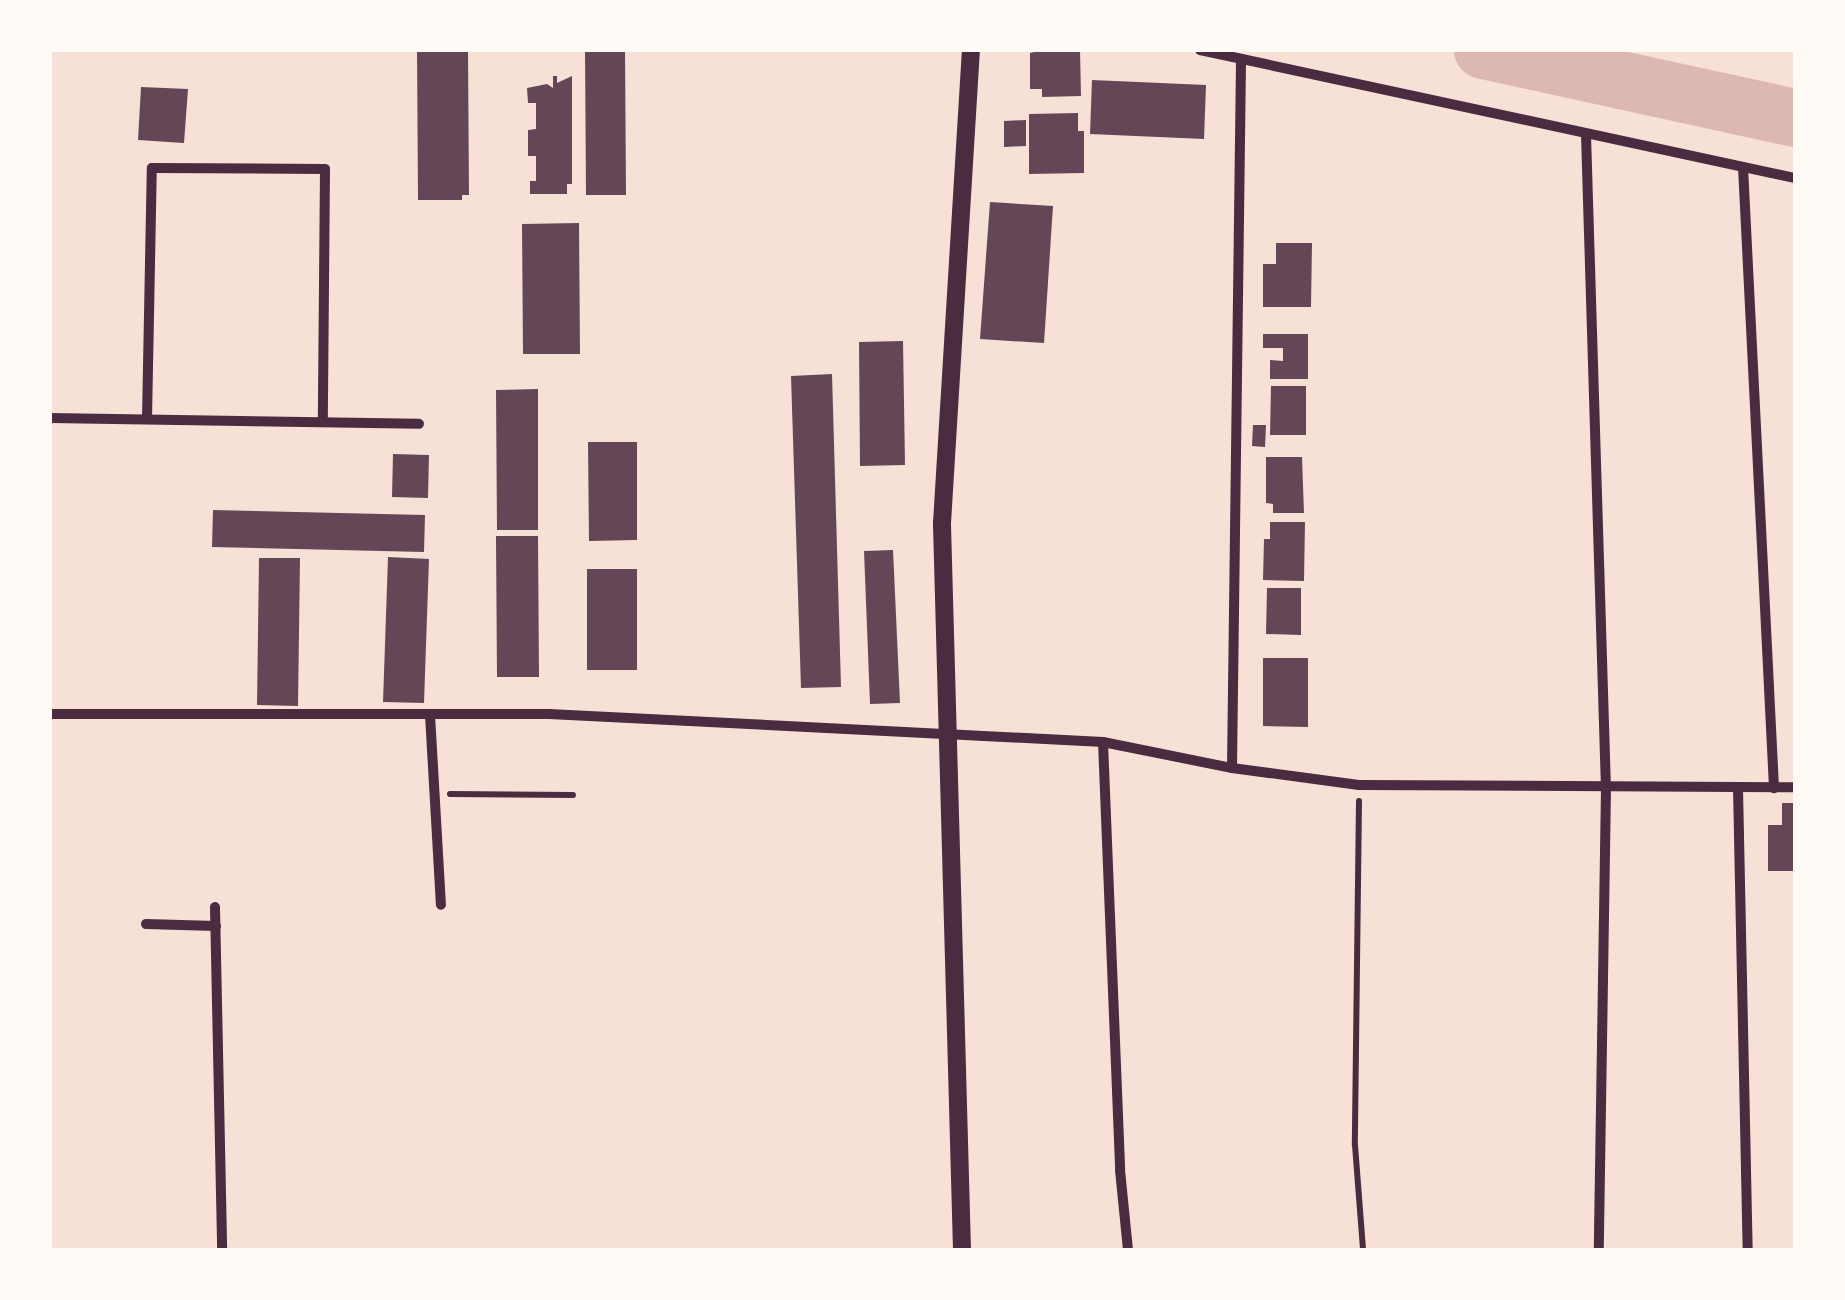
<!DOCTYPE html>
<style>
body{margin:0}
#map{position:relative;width:1845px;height:1300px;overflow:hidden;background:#f7e1d7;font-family:"Nunito Sans",sans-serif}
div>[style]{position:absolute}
.river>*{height:58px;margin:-29px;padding:0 29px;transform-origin:29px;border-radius:29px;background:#dcb8b0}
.building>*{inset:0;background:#644757}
.path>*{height:6px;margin:-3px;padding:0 3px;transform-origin:3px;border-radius:3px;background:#4a2c40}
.minor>*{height:10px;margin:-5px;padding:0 5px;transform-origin:5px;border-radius:5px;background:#4a2c40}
.tertiary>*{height:18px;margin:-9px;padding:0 9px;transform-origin:9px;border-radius:9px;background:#4a2c40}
span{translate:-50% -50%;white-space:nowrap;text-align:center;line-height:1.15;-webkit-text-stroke:10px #fffaf5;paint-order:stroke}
.frame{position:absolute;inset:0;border:52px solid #fffaf5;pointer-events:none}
</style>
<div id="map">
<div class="river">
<div style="left:1483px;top:50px;width:319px;rotate:12.3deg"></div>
</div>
<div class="building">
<div style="clip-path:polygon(417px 50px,468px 50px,469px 195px,462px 195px,462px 200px,418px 200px)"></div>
<div style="clip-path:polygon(585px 50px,625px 50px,626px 195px,586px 195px)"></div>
<div style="clip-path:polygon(1042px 50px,1080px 50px,1081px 96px,1042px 97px,1042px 89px,1030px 89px,1030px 53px)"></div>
<div style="clip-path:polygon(553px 76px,557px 76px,557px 83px,572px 76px,572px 184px,567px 184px,567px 194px,530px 194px,530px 181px,536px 181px,536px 156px,528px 156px,528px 130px,536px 129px,536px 103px,528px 103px,527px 88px,547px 84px,553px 88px)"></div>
<div style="clip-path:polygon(1092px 80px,1206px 85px,1204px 139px,1090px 134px)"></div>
<div style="clip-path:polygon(141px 87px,188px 89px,184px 143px,138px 140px)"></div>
<div style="clip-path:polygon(1078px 113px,1078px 131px,1084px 131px,1084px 173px,1029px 174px,1029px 114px)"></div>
<div style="clip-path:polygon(1026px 120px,1026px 146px,1004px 147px,1004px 121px)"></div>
<div style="clip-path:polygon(990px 202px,1053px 206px,1044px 343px,980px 339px)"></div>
<div style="clip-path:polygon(579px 223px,580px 354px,523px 354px,522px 224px)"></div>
<div style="clip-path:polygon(1276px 243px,1312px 243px,1311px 307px,1263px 307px,1263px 264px,1276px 264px)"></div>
<div style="clip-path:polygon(1263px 334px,1308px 334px,1308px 379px,1270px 379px,1270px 360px,1283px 361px,1283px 348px,1263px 348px)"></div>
<div style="clip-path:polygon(903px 341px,905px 465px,860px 466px,859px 342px)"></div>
<div style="clip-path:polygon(832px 374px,841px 687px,801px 688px,791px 376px)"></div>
<div style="clip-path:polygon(1271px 386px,1306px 386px,1306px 435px,1270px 435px)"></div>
<div style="clip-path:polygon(538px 389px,538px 530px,497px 530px,496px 390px)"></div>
<div style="clip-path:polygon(1253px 425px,1266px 425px,1265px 447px,1252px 446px)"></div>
<div style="clip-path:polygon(588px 442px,637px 442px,637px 540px,589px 541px)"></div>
<div style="clip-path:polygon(393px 454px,429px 455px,428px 498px,392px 497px)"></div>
<div style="clip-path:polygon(1266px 457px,1302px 457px,1304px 513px,1273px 513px,1273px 504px,1266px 503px)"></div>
<div style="clip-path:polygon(213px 510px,425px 515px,424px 552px,212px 547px)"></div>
<div style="clip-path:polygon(1270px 522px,1305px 522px,1304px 581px,1263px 580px,1264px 539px,1270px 539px)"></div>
<div style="clip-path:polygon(496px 536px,538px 536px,539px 677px,497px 677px)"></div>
<div style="clip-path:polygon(893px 550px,900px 703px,870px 704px,864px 551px)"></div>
<div style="clip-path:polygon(388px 557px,429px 559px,424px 703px,383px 702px)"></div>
<div style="clip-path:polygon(259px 558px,300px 558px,298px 706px,257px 705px)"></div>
<div style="clip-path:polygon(587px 569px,637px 569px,637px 670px,587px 670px)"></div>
<div style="clip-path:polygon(1267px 588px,1301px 588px,1301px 635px,1266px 634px)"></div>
<div style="clip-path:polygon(1263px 658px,1308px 658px,1308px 727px,1263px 726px)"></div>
<div style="clip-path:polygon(1782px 803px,1795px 803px,1795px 871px,1768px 871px,1768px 825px,1782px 825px)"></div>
</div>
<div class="path">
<div style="left:450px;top:794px;width:123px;rotate:0.5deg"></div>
<div style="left:1359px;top:801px;width:344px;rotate:90.7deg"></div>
<div style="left:1355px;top:1145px;width:105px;rotate:85.6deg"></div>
</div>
<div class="minor">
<div style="left:1200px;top:50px;width:609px;rotate:12.14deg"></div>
<div style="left:1586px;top:135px;width:653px;rotate:88.25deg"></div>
<div style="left:1606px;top:788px;width:462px;rotate:90.9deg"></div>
<div style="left:1743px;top:167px;width:622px;rotate:87.14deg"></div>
<div style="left:50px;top:418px;width:369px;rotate:0.9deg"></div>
<div style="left:147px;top:419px;width:251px;rotate:-88.9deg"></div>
<div style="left:152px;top:168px;width:173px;rotate:0.3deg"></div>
<div style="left:325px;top:169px;width:253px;rotate:90.5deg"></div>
<div style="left:50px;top:714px;width:499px"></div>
<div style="left:549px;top:714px;width:555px;rotate:2.89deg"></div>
<div style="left:1103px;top:742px;width:132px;rotate:11.4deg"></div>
<div style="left:1232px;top:768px;width:128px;rotate:7.6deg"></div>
<div style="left:1359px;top:785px;width:436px;rotate:0.3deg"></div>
<div style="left:430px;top:715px;width:190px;rotate:86.7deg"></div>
<div style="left:1103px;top:742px;width:428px;rotate:87.7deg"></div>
<div style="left:1120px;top:1170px;width:80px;rotate:84.3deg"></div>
<div style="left:1232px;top:768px;width:709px;rotate:-89.27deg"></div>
<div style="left:1738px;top:788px;width:462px;rotate:88.8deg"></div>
<div style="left:215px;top:907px;width:343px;rotate:88.8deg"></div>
<div style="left:146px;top:924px;width:70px;rotate:1.6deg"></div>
</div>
<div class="tertiary">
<div style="left:962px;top:1250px;width:727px;rotate:-91.58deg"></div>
<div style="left:942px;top:523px;width:474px;rotate:-86.5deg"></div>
</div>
<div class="frame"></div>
</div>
